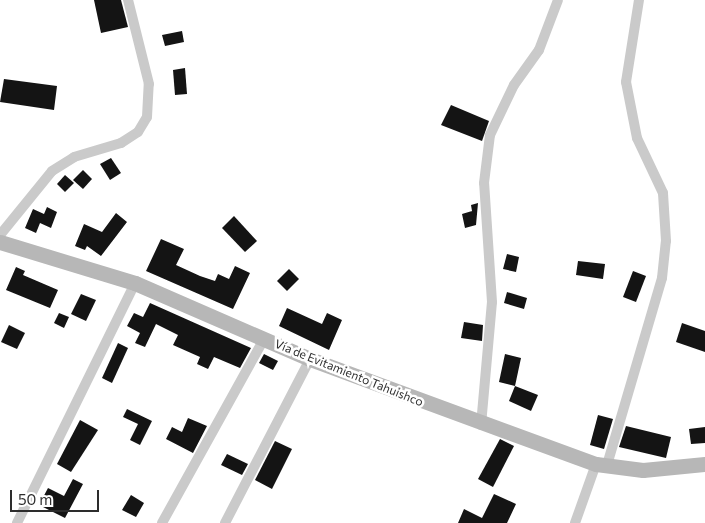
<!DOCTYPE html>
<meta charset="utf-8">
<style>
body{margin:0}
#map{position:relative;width:705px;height:523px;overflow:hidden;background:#fff;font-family:Commissioner,sans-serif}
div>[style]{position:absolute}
.building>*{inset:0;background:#141414}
.minor>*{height:10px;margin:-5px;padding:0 5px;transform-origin:5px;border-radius:5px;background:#cacaca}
.secondary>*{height:15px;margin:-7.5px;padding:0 7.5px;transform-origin:7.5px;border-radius:7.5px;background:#b7b7b7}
span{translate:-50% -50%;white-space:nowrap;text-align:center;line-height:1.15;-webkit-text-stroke:5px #fff;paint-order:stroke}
.street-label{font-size:12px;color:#2d2d2d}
.scale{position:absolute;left:10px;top:490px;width:89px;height:22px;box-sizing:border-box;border:2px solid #2d2d2d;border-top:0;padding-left:6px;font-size:15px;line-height:18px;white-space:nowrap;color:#2d2d2d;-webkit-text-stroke:4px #fff;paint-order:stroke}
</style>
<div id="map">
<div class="building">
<div style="clip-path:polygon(94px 0,121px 0,128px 27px,101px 33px)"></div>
<div style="clip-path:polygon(182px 31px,184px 42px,165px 46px,162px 35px)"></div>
<div style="clip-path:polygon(185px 68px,187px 94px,175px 95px,173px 70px)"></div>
<div style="clip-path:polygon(4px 79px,57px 86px,54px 110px,0 102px)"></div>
<div style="clip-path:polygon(451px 105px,489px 121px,482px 141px,441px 125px)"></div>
<div style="clip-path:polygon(111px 158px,121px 173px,110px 180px,100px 164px)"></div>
<div style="clip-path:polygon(83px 170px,92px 179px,83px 189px,73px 180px)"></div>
<div style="clip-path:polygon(65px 175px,74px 183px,65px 192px,57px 184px)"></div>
<div style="clip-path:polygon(478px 203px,476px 225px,465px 228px,462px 214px,472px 211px,473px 217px,471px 205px)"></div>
<div style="clip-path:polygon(47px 207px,57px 212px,51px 228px,40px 223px,36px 233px,25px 228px,33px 209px,44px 214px)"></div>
<div style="clip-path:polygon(116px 213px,127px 222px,101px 256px,87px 246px,85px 250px,75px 246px,84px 224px,102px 232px)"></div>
<div style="clip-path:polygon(234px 216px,257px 241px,245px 252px,222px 228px)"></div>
<div style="clip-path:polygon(161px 239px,184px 249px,176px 265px,200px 276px,215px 281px,218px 274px,229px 279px,235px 266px,250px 273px,233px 309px,146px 271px)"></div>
<div style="clip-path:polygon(507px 254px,519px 257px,516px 272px,503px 269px)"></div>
<div style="clip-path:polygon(578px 261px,605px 264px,603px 279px,576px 275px)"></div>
<div style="clip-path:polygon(16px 267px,25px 271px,23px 275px,58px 290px,50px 308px,6px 290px)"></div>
<div style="clip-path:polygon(289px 269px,299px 279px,287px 291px,277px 281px)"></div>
<div style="clip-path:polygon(633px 271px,646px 276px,636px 302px,623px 297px)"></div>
<div style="clip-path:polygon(507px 292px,527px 298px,524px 309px,504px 303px)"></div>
<div style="clip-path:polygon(81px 294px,96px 300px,86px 321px,71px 314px)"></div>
<div style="clip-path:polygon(150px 303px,251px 348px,240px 368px,214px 357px,208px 369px,197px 364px,200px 357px,173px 345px,178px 335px,156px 324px,145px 347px,135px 343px,140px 333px,127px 326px,134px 313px,143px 317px)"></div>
<div style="clip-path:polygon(287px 308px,322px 324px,327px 313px,342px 320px,329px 350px,279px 326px)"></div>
<div style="clip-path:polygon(59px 313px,69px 317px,64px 328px,54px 323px)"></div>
<div style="clip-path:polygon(464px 322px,483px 325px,482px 341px,461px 338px)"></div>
<div style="clip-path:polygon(682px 323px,705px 331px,705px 352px,676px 342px)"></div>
<div style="clip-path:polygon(9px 325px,25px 333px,17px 349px,1px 342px)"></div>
<div style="clip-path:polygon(118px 343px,128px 348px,112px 383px,102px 378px)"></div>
<div style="clip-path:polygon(264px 354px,278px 361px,273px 370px,259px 363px)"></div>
<div style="clip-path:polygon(505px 354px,521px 358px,515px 386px,499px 382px)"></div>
<div style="clip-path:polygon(515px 386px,538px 395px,531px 411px,509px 401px)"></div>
<div style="clip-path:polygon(127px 409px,152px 421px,140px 445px,130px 440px,138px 424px,123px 417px)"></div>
<div style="clip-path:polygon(598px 415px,613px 419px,604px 449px,590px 445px)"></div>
<div style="clip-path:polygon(188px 418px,207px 426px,193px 453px,166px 439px,172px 427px,182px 432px)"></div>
<div style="clip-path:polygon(80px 420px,98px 430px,71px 472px,57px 464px)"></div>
<div style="clip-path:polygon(626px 426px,671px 437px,666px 458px,619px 447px)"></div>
<div style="clip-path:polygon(705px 427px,705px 443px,691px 444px,689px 429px)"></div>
<div style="clip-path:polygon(500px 439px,514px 446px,493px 487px,478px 479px)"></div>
<div style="clip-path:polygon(275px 441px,292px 449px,272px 489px,255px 480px)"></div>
<div style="clip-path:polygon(227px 454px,248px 464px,242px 475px,221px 465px)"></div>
<div style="clip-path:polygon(73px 479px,83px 484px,65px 518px,39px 505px,48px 488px,64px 496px)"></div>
<div style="clip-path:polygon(494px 494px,516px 504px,507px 523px,458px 523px,464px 509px,482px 518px)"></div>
<div style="clip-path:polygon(131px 495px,144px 503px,136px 517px,122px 510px)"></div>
</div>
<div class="minor">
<div style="left:0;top:235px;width:82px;rotate:-50.9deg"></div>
<div style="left:52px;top:171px;width:26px;rotate:-32deg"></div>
<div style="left:74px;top:157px;width:49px;rotate:-16.6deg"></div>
<div style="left:121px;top:143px;width:20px;rotate:-33deg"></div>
<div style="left:138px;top:132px;width:17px;rotate:-59deg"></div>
<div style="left:147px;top:117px;width:33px;rotate:-87deg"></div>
<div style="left:149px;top:84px;width:87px;rotate:-104deg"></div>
<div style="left:481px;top:425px;width:123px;rotate:-84.9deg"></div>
<div style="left:492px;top:302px;width:119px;rotate:-93.8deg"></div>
<div style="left:484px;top:183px;width:48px;rotate:-82.9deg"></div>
<div style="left:490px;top:135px;width:55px;rotate:-64.4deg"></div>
<div style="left:514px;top:85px;width:43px;rotate:-54.5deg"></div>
<div style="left:539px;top:50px;width:53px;rotate:-69.2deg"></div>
<div style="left:607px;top:465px;width:195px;rotate:-73.6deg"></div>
<div style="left:662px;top:278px;width:37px;rotate:-84deg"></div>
<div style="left:666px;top:241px;width:48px;rotate:-93.6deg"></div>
<div style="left:663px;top:193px;width:61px;rotate:-115.3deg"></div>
<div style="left:637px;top:138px;width:57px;rotate:-101.1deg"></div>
<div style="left:626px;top:82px;width:83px;rotate:-81deg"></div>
<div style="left:17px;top:523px;width:267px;rotate:-63.8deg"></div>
<div style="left:162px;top:523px;width:210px;rotate:-61deg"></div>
<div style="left:225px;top:523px;width:185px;rotate:-62.6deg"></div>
<div style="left:575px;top:523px;width:63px;rotate:-70.4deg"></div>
</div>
<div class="secondary">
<div style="left:0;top:242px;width:141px;rotate:16.9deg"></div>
<div style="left:135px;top:283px;width:191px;rotate:23.5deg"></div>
<div style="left:310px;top:359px;width:305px;rotate:20.2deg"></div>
<div style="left:596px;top:464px;width:47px;rotate:7.3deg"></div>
<div style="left:643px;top:470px;width:62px;rotate:-5.5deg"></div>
</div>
<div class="street-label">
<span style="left:349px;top:373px;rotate:22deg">Vía de Evitamiento Tahuishco</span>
</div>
<div class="scale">50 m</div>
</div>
